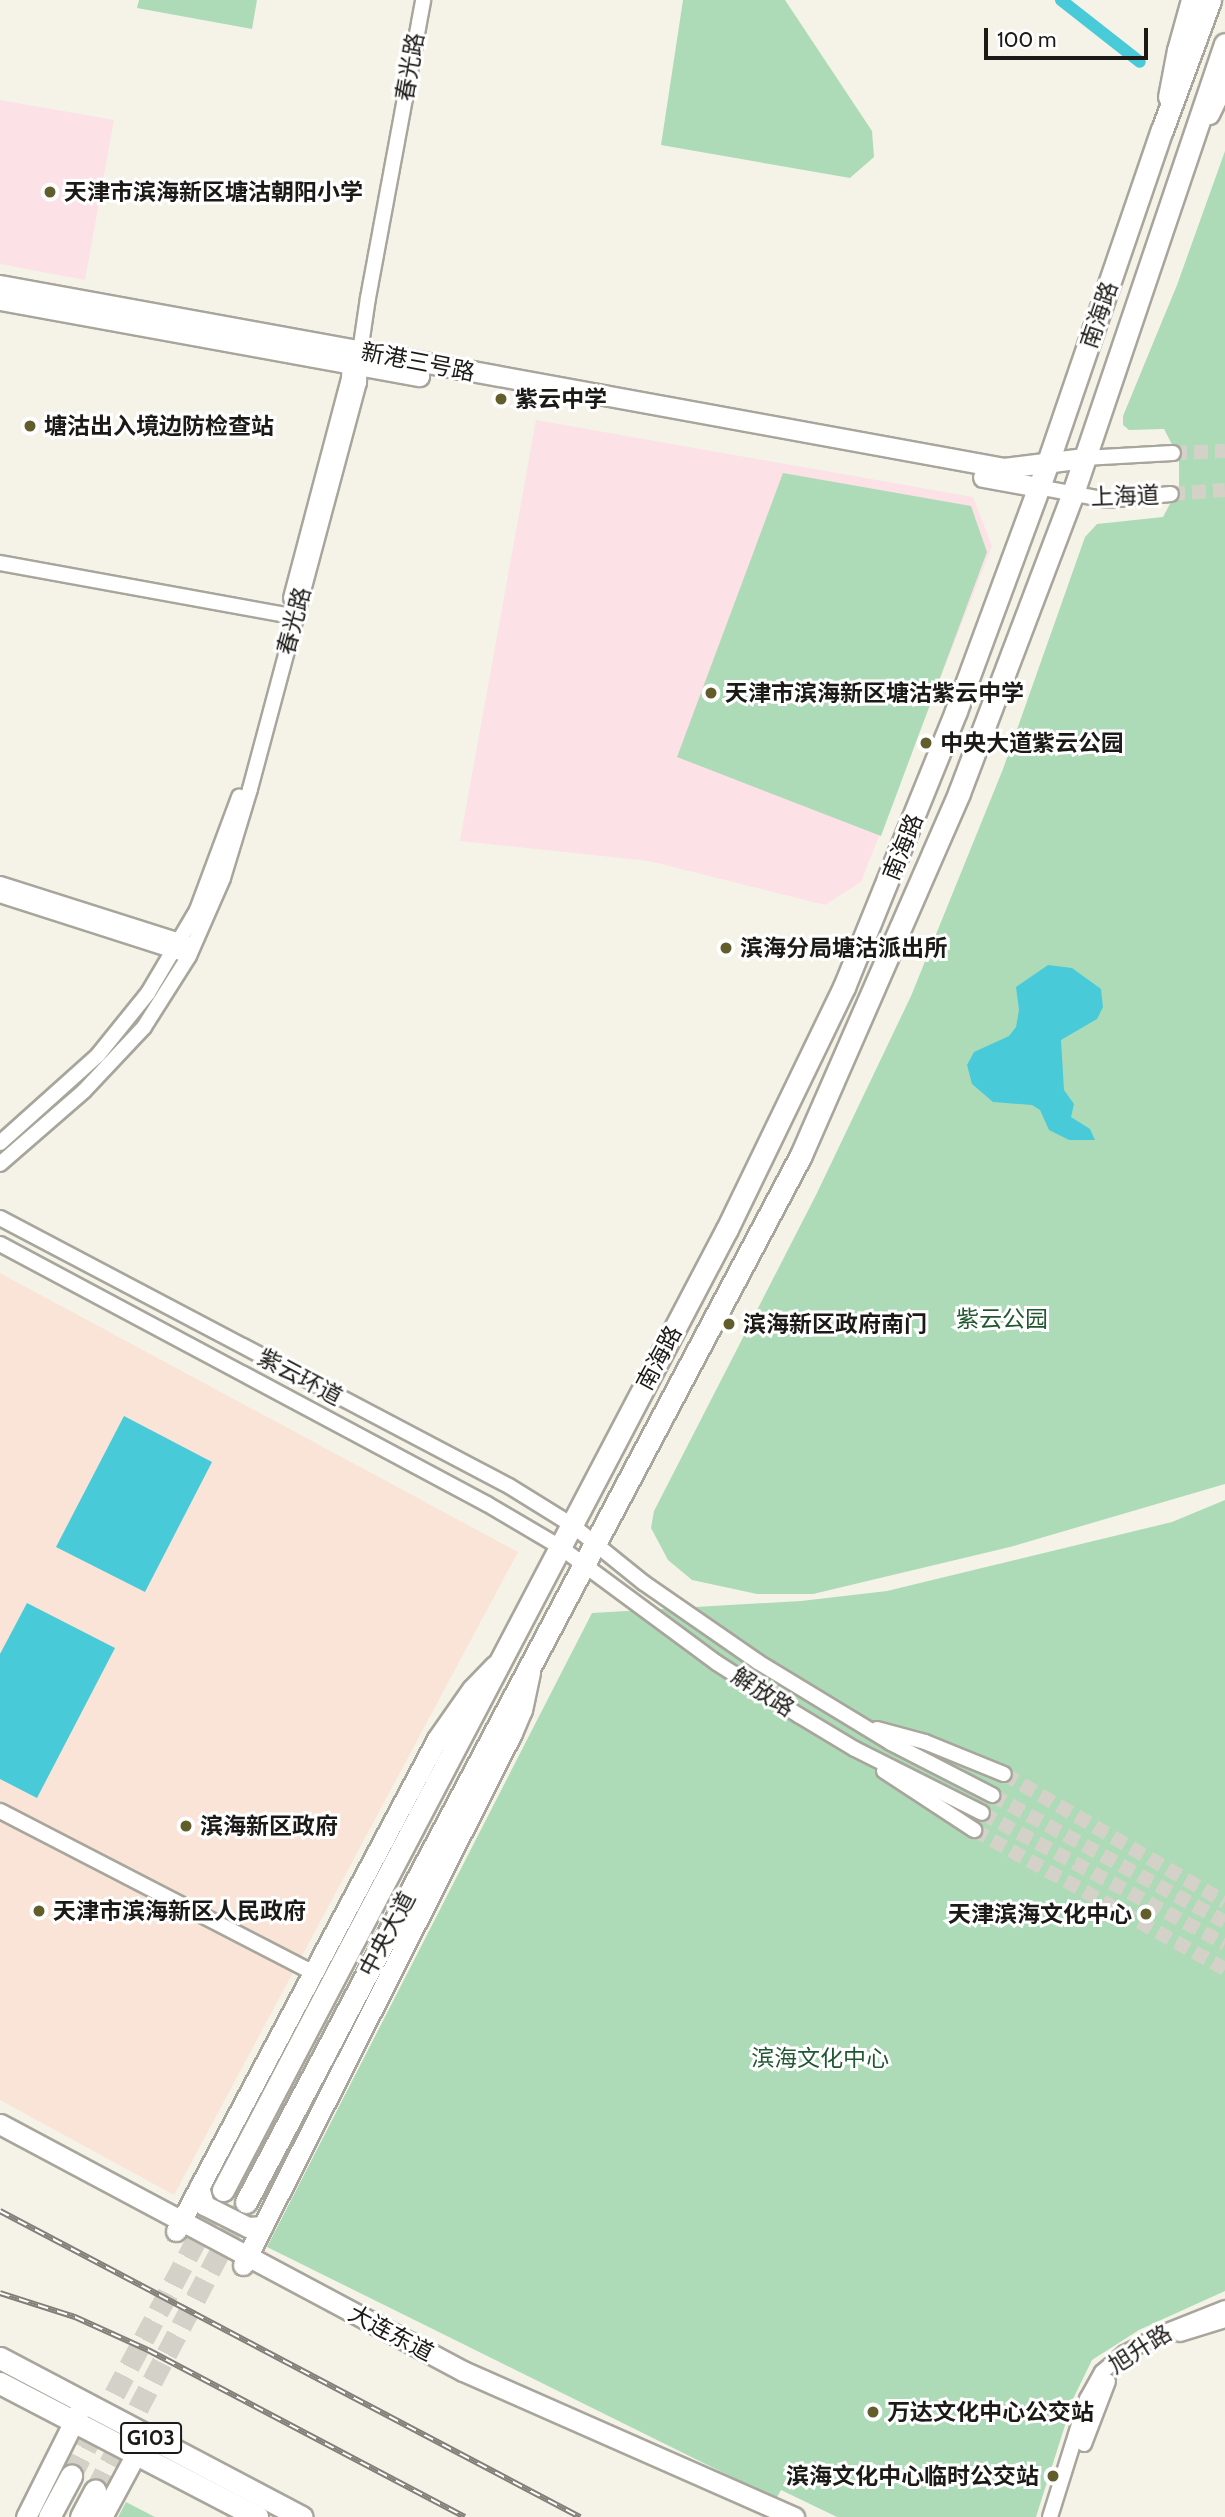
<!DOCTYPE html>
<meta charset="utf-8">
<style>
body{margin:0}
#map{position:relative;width:1225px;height:2517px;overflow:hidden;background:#f5f3e8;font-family:Cabin,"Noto Sans SC",sans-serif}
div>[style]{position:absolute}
.commercial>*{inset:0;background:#fae4d7}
.education>*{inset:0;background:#fce1e7}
.green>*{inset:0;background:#aedbb7}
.water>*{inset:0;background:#49cad9}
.canal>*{height:12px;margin:-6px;padding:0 6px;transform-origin:6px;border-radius:6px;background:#49cad9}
.minor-tunnel>*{height:14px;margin-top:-7px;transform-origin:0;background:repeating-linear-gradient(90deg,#d4d2c8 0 14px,transparent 0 21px)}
.highway-tunnel>*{height:21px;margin-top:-10.5px;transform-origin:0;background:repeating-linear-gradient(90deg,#d4d2c8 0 21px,transparent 0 31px)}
.roads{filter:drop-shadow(2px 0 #a8a69c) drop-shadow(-2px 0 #a8a69c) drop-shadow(0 2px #a8a69c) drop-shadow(0 -2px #a8a69c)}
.minor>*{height:14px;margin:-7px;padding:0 7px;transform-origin:7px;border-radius:7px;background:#fff}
.major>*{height:19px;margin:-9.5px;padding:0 9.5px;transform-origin:9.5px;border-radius:9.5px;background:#fff}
.highway>*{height:21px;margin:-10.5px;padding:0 10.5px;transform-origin:10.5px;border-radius:10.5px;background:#fff}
.rail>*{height:6px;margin-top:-3px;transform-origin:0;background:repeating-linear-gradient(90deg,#fff 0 10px,#817f78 0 20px);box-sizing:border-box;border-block:2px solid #817f78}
.dots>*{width:19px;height:19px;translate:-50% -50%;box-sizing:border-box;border:4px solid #fff;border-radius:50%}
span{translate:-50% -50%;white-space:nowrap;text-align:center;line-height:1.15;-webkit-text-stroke:6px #fff;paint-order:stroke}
.shield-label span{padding:2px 5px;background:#fff;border:2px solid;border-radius:5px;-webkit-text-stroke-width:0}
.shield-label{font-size:21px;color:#1b1a16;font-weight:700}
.street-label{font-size:23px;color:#1b1a16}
.poi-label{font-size:23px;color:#1b1a16;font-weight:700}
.left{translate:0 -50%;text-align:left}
.right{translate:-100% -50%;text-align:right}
.park-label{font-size:23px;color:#215731}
.scale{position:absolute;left:984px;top:28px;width:164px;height:32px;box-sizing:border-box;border:4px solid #1b1a16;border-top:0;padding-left:9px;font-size:21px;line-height:24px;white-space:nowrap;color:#1b1a16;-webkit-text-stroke:5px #fff;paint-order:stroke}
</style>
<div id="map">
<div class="commercial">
<div style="clip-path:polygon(0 1273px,518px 1552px,174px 2195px,0 2100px)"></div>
</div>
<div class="education">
<div style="clip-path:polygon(0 100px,114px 120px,85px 280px,0 264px)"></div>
<div style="clip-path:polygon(536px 420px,973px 497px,992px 546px,861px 882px,825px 905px,649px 861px,460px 841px)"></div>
</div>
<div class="green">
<div style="clip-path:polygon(139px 0,257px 0,252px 29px,137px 8px)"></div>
<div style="clip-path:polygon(683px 0,785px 0,872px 131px,874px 157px,850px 178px,661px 145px)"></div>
<div style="clip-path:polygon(1225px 151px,1225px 1484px,1010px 1547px,813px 1594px,757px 1594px,692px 1580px,668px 1560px,651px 1528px,654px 1511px,816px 1195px,911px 996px,1003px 769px,1085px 537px,1097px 524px,1163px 517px,1179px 487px,1179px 458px,1164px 429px,1129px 430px,1123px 425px,1123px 416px,1177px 285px)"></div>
<div style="clip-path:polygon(783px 473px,971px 506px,987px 552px,881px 836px,677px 757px)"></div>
<div style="clip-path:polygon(1225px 1500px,1225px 2291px,1139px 2330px,1092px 2360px,1074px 2397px,1036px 2517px,837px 2517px,781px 2490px,776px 2499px,267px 2247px,592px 1613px,801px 1601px,887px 1591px,1172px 1522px)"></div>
<div style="clip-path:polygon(126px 2502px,155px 2517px,118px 2517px)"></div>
</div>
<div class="water">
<div style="clip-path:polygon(1048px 965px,1072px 968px,1101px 989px,1103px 1007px,1097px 1019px,1061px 1040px,1064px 1090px,1074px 1104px,1071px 1117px,1090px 1129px,1095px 1140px,1069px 1140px,1049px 1130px,1040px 1110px,1032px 1105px,993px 1102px,972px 1084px,967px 1065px,974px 1052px,1009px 1036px,1016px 1027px,1019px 1010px,1016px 987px)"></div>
<div style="clip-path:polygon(124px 1416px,212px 1462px,145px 1592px,56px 1547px)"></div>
<div style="clip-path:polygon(27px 1603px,115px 1648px,37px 1798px,0 1779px,0 1654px)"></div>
</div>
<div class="canal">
<div style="left:1061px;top:0;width:100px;rotate:38.1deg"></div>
</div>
<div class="minor-tunnel">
<div style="left:1173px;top:453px;width:52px;rotate:-2.2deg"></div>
<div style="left:1171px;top:494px;width:54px;rotate:-4.2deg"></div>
<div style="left:1004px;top:1774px;width:255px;rotate:30.1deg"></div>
<div style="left:992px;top:1795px;width:265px;rotate:28.6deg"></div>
<div style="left:982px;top:1813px;width:276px;rotate:28.3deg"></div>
<div style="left:974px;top:1830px;width:287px;rotate:29deg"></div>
</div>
<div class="highway-tunnel">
<div style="left:71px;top:2476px;width:324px;rotate:-62deg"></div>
<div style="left:95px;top:2491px;width:326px;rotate:-62.4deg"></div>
</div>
<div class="roads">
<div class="minor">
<div style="left:1084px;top:458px;width:89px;rotate:-3.2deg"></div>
<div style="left:1038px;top:487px;width:70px;rotate:10.7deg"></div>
<div style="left:1107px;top:500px;width:64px;rotate:-5.4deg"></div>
<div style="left:0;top:563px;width:301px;rotate:10.3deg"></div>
<div style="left:291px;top:598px;width:228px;rotate:-75.2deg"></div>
<div style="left:349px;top:378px;width:22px;rotate:-87deg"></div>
<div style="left:0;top:884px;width:195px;rotate:17.6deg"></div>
<div style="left:0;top:895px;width:190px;rotate:17.8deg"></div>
<div style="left:0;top:1143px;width:132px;rotate:-41.9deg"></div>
<div style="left:98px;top:1055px;width:80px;rotate:-51.1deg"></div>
<div style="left:148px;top:993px;width:96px;rotate:-59.4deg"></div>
<div style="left:197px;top:910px;width:121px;rotate:-69.6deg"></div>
<div style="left:0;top:1164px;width:111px;rotate:-41deg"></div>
<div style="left:84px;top:1091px;width:88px;rotate:-46.8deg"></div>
<div style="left:144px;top:1027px;width:84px;rotate:-57.6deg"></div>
<div style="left:189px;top:956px;width:85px;rotate:-66.4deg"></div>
<div style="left:223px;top:878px;width:93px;rotate:-73.1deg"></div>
<div style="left:250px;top:789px;width:420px;rotate:-75deg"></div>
<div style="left:359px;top:383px;width:31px;rotate:-88deg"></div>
<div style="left:360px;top:352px;width:55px;rotate:-81.6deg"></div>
<div style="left:368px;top:298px;width:303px;rotate:-79.5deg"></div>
<div style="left:0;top:1218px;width:575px;rotate:27.77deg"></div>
<div style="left:509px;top:1486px;width:74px;rotate:31.8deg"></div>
<div style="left:572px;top:1525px;width:92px;rotate:38.9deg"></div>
<div style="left:644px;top:1583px;width:139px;rotate:34.7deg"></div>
<div style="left:758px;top:1662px;width:156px;rotate:31.3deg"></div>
<div style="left:891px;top:1743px;width:114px;rotate:27.2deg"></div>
<div style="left:0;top:1244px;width:552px;rotate:28.1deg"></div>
<div style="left:487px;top:1504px;width:85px;rotate:30.5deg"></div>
<div style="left:560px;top:1547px;width:195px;rotate:36.5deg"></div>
<div style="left:717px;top:1663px;width:98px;rotate:32.6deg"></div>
<div style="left:800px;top:1716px;width:64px;rotate:31deg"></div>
<div style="left:855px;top:1749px;width:142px;rotate:26.7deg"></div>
<div style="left:877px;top:1729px;width:50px;rotate:15.2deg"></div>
<div style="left:925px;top:1742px;width:85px;rotate:22.1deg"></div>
<div style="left:884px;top:1771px;width:108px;rotate:33.2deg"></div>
<div style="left:0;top:1811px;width:351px;rotate:27.3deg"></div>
<div style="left:1180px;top:2334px;width:47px;rotate:-17.3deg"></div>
<div style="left:1084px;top:2444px;width:67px;rotate:-69.1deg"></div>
<div style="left:1050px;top:2517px;width:124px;rotate:-72.6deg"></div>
<div style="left:1087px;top:2399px;width:31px;rotate:-61deg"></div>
<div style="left:1102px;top:2372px;width:30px;rotate:-40deg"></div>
<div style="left:1125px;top:2353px;width:40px;rotate:-28deg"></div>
<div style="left:1160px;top:2334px;width:70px;rotate:-21.8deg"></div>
</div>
<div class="major">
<div style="left:1168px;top:97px;width:48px;rotate:-79.2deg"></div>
<div style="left:1177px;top:50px;width:52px;rotate:-74.4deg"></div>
<div style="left:1209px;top:114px;width:37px;rotate:-64deg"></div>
<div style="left:0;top:285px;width:1021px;rotate:10.33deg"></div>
<div style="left:1004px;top:468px;width:81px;rotate:-7.1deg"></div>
<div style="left:0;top:300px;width:426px;rotate:10.3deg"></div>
<div style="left:983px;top:477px;width:56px;rotate:10.3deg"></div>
<div style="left:0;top:2124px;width:525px;rotate:28.08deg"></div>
<div style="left:463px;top:2371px;width:362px;rotate:23.8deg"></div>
<div style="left:199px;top:2187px;width:19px;rotate:74deg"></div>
<div style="left:204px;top:2205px;width:49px;rotate:26.6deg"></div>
<div style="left:248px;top:2227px;width:15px;rotate:-4deg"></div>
<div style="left:176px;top:2231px;width:557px;rotate:-62.05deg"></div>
<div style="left:437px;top:1739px;width:61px;rotate:-55deg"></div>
<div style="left:472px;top:1689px;width:33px;rotate:-46deg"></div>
<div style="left:243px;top:2265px;width:596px;rotate:-63.18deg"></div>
<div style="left:512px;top:1733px;width:25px;rotate:-67deg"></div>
<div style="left:522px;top:1710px;width:39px;rotate:-78deg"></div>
<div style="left:26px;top:2517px;width:121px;rotate:-63.4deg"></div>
<div style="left:102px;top:2517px;width:86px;rotate:-61.7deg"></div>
</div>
<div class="highway">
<div style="left:223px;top:2190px;width:1085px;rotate:-62.33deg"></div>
<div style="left:727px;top:1229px;width:269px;rotate:-64.2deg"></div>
<div style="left:844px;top:987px;width:298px;rotate:-67.9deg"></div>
<div style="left:956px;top:711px;width:262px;rotate:-69.7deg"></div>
<div style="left:1047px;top:465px;width:354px;rotate:-71.1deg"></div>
<div style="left:1162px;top:130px;width:139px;rotate:-69.7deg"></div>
<div style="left:246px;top:2202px;width:1185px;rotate:-62.07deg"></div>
<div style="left:801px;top:1155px;width:395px;rotate:-66.4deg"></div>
<div style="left:959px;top:793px;width:318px;rotate:-69.2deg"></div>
<div style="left:1072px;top:496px;width:477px;rotate:-71.3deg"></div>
<div style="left:0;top:2358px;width:341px;rotate:27.8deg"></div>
<div style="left:0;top:2383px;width:290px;rotate:27.5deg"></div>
<div style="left:49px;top:2517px;width:47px;rotate:-61.8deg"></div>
<div style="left:81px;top:2517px;width:30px;rotate:-62deg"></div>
</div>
</div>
<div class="rail">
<div style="left:0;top:2211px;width:656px;rotate:27.82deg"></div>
<div style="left:0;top:2293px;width:79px;rotate:17.7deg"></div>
<div style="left:75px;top:2317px;width:80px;rotate:24.3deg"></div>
<div style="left:148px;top:2350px;width:358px;rotate:27.8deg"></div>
</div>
<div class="dots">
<div style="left:50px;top:192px;background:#615e2b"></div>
<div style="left:501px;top:399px;background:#615e2b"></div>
<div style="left:30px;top:426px;background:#615e2b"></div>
<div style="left:711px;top:693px;background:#615e2b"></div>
<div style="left:926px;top:743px;background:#615e2b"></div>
<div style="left:726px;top:948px;background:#615e2b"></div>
<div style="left:729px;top:1324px;background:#615e2b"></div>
<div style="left:186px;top:1826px;background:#615e2b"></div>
<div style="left:39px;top:1911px;background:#615e2b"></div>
<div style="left:1146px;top:1914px;background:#615e2b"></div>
<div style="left:873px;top:2412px;background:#615e2b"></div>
<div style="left:1053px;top:2476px;background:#615e2b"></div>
</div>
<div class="shield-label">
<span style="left:151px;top:2438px">G103</span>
</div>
<div class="street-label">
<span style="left:410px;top:67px;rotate:-80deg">春光路</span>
<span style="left:1099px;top:315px;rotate:-71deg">南海路</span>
<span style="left:418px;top:362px;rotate:11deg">新港三号路</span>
<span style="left:1125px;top:496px;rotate:-2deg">上海道</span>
<span style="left:294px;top:621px;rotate:-75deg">春光路</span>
<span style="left:903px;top:847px;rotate:-68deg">南海路</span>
<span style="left:659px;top:1358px;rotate:-62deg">南海路</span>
<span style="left:300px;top:1377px;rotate:28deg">紫云环道</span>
<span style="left:763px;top:1692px;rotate:33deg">解放路</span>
<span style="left:387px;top:1934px;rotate:-62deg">中央大道</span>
<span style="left:391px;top:2333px;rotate:28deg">大连东道</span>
<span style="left:1140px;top:2349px;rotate:-32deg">旭升路</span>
</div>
<div class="poi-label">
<span class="left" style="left:64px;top:192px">天津市滨海新区塘沽朝阳小学</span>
<span class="left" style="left:515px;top:399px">紫云中学</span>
<span class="left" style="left:44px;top:426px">塘沽出入境边防检查站</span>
<span class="left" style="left:725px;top:693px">天津市滨海新区塘沽紫云中学</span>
<span class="left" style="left:940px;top:743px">中央大道紫云公园</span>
<span class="left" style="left:740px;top:948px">滨海分局塘沽派出所</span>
<span class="left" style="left:743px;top:1324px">滨海新区政府南门</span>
<span class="left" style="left:200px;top:1826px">滨海新区政府</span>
<span class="left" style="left:53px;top:1911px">天津市滨海新区人民政府</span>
<span class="right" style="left:1132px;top:1914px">天津滨海文化中心</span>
<span class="left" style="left:887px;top:2412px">万达文化中心公交站</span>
<span class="right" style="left:1039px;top:2476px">滨海文化中心临时公交站</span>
</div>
<div class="park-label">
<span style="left:1002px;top:1319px">紫云公园</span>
<span style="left:820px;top:2058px">滨海文化中心</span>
</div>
<div class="scale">100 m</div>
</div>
